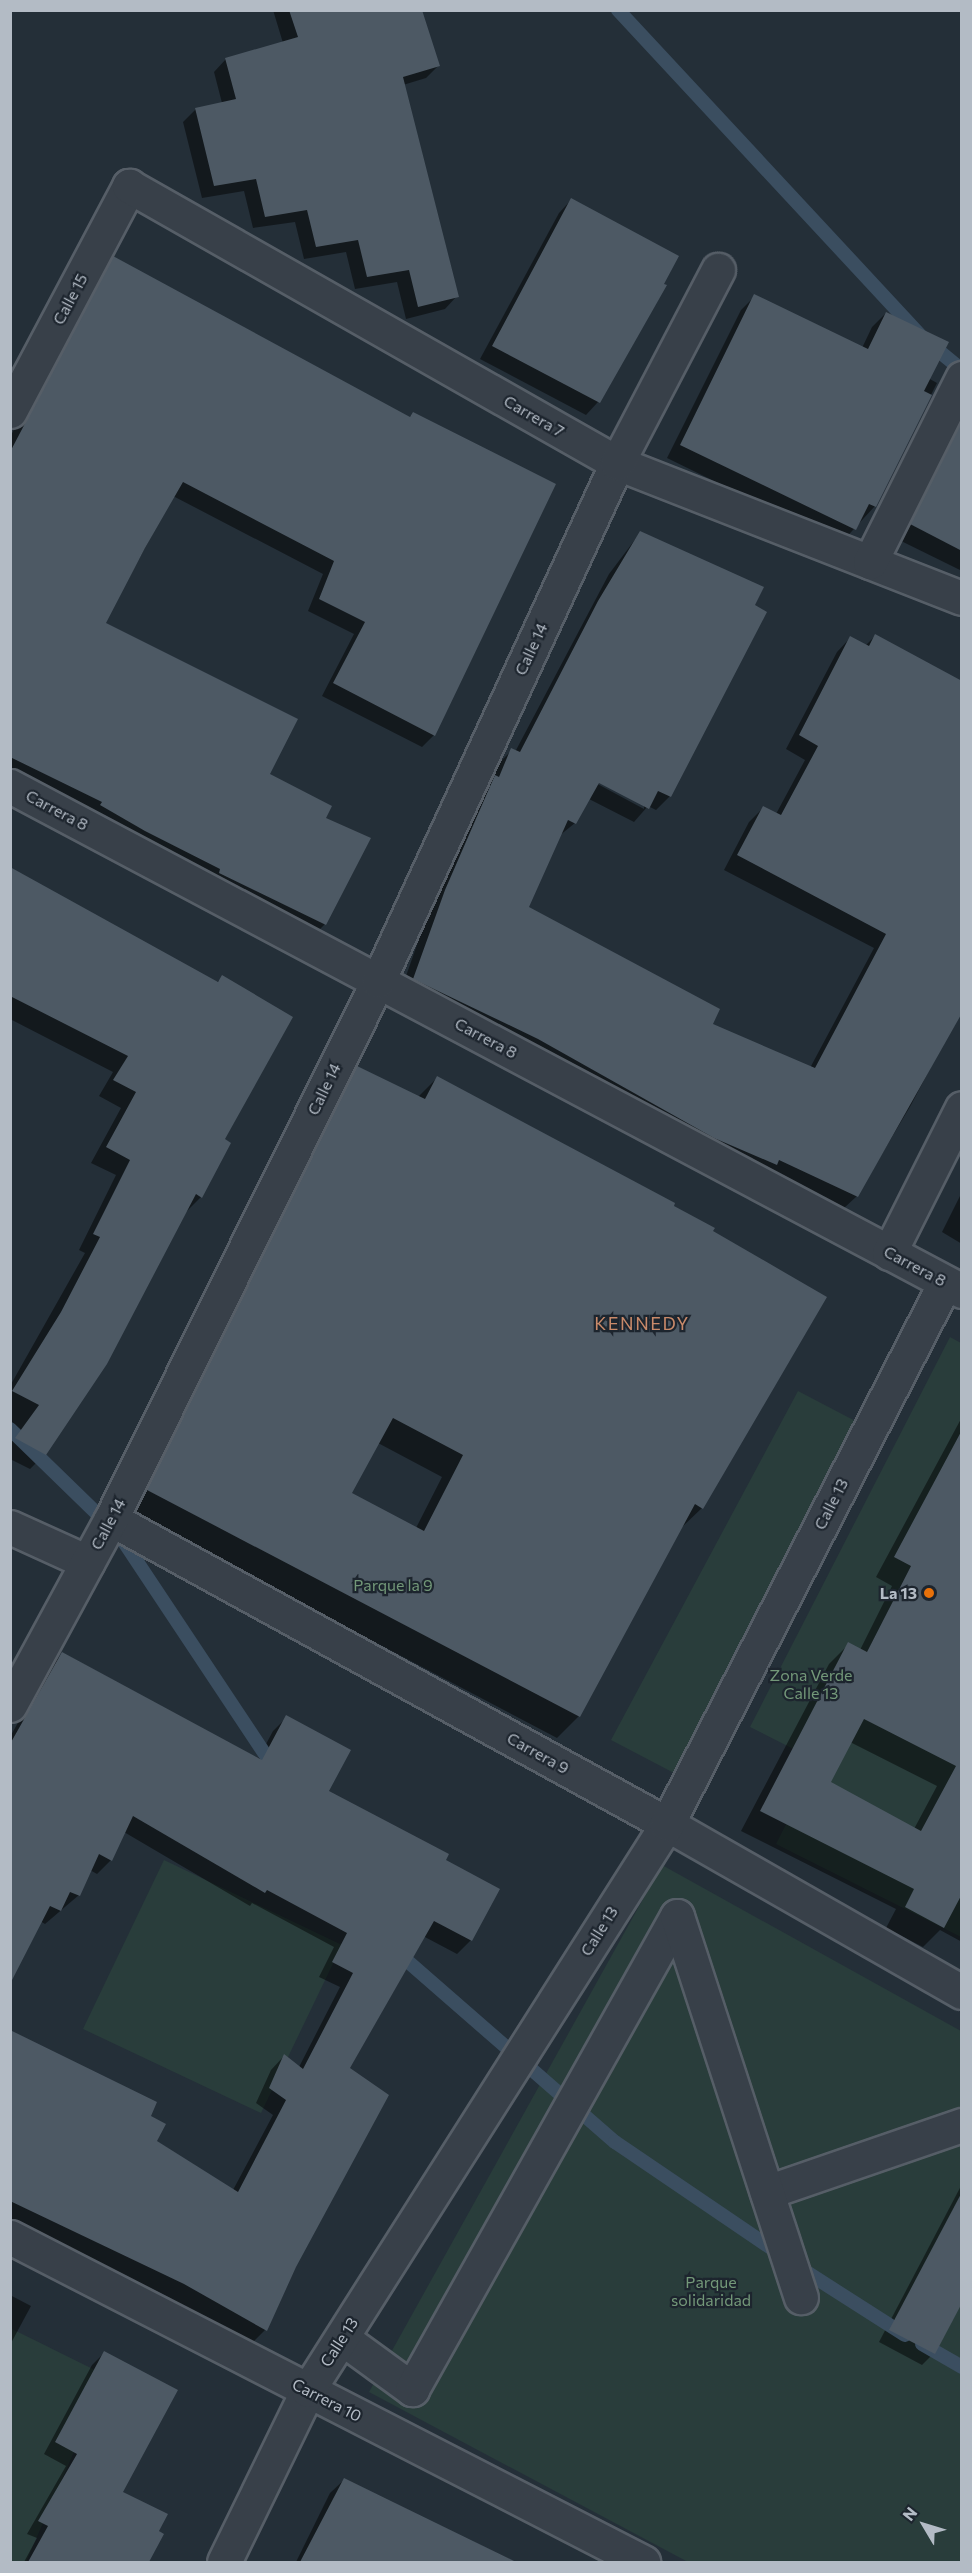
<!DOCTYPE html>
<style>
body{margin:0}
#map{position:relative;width:972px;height:2573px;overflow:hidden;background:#242f38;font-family:Commissioner,sans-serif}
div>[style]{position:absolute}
.green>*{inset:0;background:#293d3b}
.shadow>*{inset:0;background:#0007}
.stream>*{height:14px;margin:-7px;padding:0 7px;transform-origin:7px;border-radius:7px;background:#3b4e60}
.building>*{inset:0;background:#4d5964}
.roads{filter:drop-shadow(2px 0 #565e67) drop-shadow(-2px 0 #565e67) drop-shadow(0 2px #565e67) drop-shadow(0 -2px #565e67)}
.minor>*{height:33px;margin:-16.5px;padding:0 16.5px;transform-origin:16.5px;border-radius:16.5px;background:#384049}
.dots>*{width:16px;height:16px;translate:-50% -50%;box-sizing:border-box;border:3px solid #1d252e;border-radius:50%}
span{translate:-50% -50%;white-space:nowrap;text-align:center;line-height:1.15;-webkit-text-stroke:4.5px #1d252e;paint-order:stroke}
.street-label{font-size:16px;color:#b3bbc5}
.park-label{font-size:16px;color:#739879}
.poi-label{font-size:16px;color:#b3bbc5;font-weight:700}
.right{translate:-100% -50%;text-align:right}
.neighbourhood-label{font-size:18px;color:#c98a6a;letter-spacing:1.5px}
.frame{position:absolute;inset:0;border:12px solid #b3bbc5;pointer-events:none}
.north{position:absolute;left:894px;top:2495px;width:60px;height:60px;-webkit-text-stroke:4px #1d252e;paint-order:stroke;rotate:308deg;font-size:16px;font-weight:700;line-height:24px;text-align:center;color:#b3bbc5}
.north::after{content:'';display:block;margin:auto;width:21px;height:27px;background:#b3bbc5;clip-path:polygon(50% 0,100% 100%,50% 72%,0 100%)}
</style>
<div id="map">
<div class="green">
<div style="clip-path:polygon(950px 1337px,961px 1343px,961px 1467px,813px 1759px,750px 1727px)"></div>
<div style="clip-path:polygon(798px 1391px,861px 1424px,674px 1773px,611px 1740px)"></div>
<div style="clip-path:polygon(846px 1707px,961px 1765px,961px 1937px,776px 1844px)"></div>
<div style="clip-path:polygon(164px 1860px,342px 1945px,261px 2113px,83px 2029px)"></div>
<div style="clip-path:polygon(662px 1865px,961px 2031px,961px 2562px,688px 2562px,369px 2392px)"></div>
<div style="clip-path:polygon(10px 2328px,107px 2376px,26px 2562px,11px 2562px)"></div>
</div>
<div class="shadow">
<div style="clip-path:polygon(273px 10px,420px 10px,439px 65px,426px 78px,403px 85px,457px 296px,445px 309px,406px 319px,397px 282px,355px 289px,346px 252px,304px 259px,295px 222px,253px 228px,244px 191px,202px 198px,183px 122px,196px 109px,222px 103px,214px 72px,226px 59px,283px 43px)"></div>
<div style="clip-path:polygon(571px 200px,665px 286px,598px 402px,586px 415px,480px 359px,559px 213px)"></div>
<div style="clip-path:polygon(113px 258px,409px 418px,413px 414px,434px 735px,422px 747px,322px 696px,354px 634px,308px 611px,323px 574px,173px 496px,104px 624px,268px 774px,324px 818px,325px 924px,313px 936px,10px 779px,10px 437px,101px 270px)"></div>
<div style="clip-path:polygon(755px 296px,862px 348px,872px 327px,886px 313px,928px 378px,937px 383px,875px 506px,841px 543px,667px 458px,741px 310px)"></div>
<div style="clip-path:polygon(962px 412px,962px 571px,897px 539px)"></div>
<div style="clip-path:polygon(evenodd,640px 533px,670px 796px,656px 810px,648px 806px,634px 822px,589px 799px,575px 823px,559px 836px,527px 907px,711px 1025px,810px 1068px,874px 948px,724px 870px,749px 822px,763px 808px,776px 814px,805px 760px,786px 749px,837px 652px,850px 638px,865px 646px,875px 636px,962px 1008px,911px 1105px,857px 1196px,843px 1209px,400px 993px,431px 905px,481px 790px,498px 764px,512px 750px,515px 752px,609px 574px,640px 533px,593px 779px,644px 805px,644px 809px,592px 781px,593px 779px)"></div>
<div style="clip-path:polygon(10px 868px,216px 983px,223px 977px,223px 1140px,201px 1197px,184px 1214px,45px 1454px,30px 1469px,10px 1459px,10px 1386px,85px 1253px,79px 1250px,116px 1175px,91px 1163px,121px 1108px,99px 1096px,113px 1072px,10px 1019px)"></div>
<div style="clip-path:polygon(evenodd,357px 1068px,418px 1097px,437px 1078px,672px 1207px,702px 1508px,680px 1529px,579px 1716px,557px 1738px,126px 1511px,336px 1089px,357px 1068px,378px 1443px,442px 1477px,416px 1528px,350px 1493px,378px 1443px)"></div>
<div style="clip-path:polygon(962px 1192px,962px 1244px,942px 1232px)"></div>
<div style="clip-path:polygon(evenodd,962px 1417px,962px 1942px,940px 1930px,923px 1947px,886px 1928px,896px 1909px,741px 1831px,829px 1664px,849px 1644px,860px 1650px,892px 1586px,876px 1577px,962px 1417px,850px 1742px,937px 1786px,914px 1829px,829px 1783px,850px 1742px)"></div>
<div style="clip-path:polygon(63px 1653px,258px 1759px,273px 1731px,287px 1717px,327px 1792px,445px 1860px,471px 1940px,457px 1954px,423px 1936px,348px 2069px,294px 2266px,265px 2330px,251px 2344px,170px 2298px,10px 2219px,10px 2031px,149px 2117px,156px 2141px,233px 2190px,273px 2115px,256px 2103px,271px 2070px,284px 2056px,299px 2067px,340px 1987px,319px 1977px,334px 1947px,252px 1903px,250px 1906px,124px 1832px,111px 1860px,97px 1874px,90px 1870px,79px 1895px,45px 1924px,40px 1921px,10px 1980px,10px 1737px,49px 1667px)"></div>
<div style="clip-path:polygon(962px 2184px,962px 2300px,934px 2353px,922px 2365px,879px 2342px)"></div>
<div style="clip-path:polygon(10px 2295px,31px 2306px,10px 2345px)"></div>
<div style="clip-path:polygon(104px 2353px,121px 2493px,162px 2534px,144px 2562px,24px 2562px,37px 2538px,27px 2534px,66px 2466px,44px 2454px,92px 2365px)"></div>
<div style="clip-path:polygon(344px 2480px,515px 2562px,296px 2562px,330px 2493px)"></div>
</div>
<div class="stream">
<div style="left:618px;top:10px;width:448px;rotate:47.1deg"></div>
<div style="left:923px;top:338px;width:50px;rotate:39.4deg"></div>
<div style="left:10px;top:1429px;width:153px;rotate:44.2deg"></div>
<div style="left:120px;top:1536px;width:280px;rotate:56.4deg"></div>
<div style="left:397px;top:1952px;width:289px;rotate:41.1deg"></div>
<div style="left:615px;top:2142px;width:201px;rotate:34.2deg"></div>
<div style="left:797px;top:2266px;width:128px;rotate:32.6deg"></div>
<div style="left:922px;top:2344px;width:46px;rotate:29.9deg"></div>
</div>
<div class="building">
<div style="clip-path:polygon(289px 10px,422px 10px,440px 66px,403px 77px,459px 297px,418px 307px,409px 270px,367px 277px,358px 240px,316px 247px,307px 210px,265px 217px,256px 179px,214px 186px,195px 108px,236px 99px,225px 58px,298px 37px)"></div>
<div style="clip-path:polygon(571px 198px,679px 256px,664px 284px,667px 285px,600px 403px,492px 346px)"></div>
<div style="clip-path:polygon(113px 256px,410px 417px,413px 412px,556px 484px,435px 736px,333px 683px,365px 622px,319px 599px,334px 561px,183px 482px,145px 548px,106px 623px,298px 719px,270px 774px,332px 806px,326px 818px,371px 838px,326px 925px,219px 873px,220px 869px,145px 831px,100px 805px,102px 802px,10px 757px,10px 452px)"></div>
<div style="clip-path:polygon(754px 294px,868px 349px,886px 312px,949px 342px,924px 391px,932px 395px,876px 507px,869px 504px,856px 530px,680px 445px)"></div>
<div style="clip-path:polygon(962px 421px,962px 551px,910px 524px)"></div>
<div style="clip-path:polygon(640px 531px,764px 587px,755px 605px,767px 612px,671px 797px,658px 791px,649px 809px,599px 783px,576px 824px,568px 820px,529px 907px,720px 1009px,713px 1024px,815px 1068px,886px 934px,737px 855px,763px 806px,781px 815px,818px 746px,799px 735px,850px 636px,869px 646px,875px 634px,962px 681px,962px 1013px,858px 1197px,779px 1160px,777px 1165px,714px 1138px,538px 1039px,413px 979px,445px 890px,495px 775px,499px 777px,511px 748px,520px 752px,598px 601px)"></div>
<div style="clip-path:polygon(10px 867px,218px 982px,222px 975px,293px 1017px,225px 1139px,231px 1143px,202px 1198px,196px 1194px,107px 1364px,46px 1455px,15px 1438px,39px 1405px,12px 1391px,61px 1312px,100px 1237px,93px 1234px,130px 1160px,106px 1147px,136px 1092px,113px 1080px,128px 1056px,10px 996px)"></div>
<div style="clip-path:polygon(evenodd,357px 1066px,425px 1099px,437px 1076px,675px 1203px,674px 1206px,715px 1228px,713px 1231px,827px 1297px,703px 1509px,695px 1504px,580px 1717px,147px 1490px,357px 1066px,393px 1418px,463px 1455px,424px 1531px,352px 1493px,393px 1418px)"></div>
<div style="clip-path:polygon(evenodd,962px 1430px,962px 1894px,944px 1928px,905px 1907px,914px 1889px,760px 1811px,848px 1642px,867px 1652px,911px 1566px,894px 1557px,962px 1430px,864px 1719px,956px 1766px,921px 1831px,831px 1782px,864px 1719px)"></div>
<div style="clip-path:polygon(62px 1652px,262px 1760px,286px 1715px,351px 1750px,329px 1791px,449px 1854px,446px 1860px,500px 1889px,472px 1941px,434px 1921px,350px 2068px,389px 2095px,296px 2267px,267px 2331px,184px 2284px,10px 2201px,10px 2030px,157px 2102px,151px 2116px,166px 2124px,157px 2141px,238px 2192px,286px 2100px,269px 2088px,284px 2054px,303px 2069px,353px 1973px,332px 1962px,347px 1933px,267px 1890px,265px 1893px,133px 1816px,112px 1861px,99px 1854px,80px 1896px,70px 1892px,61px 1911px,50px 1906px,10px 1984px,10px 1744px)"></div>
<div style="clip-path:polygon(962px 2192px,962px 2303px,935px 2354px,889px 2330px)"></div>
<div style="clip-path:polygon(104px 2351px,178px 2390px,123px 2492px,168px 2514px,159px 2531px,164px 2534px,149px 2562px,28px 2562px,48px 2526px,38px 2521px,77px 2454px,55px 2442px)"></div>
<div style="clip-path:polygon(344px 2478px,393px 2502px,516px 2562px,300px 2562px)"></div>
</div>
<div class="roads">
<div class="minor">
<div style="left:10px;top:411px;width:255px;rotate:-62.1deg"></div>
<div style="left:129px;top:186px;width:561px;rotate:29.58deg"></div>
<div style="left:617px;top:463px;width:370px;rotate:21.4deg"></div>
<div style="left:870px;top:562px;width:206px;rotate:-63.4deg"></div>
<div style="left:10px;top:786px;width:1078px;rotate:27.94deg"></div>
<div style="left:889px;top:1253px;width:162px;rotate:-63.3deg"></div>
<div style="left:111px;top:1519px;width:634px;rotate:28.75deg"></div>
<div style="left:667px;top:1824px;width:339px;rotate:29.7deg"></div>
<div style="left:10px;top:1527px;width:85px;rotate:24.4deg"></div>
<div style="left:10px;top:1705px;width:212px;rotate:-61.5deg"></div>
<div style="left:111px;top:1519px;width:601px;rotate:-63.61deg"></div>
<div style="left:378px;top:981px;width:570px;rotate:-65.23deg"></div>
<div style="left:617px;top:463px;width:218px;rotate:-62.4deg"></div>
<div style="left:767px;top:2192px;width:206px;rotate:-19deg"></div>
<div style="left:10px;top:2237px;width:712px;rotate:27.18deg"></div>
<div style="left:342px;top:2338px;width:87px;rotate:36.1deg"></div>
<div style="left:412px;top:2389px;width:542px;rotate:-60.74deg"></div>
<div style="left:677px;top:1916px;width:401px;rotate:72deg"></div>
<div style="left:224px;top:2562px;width:191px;rotate:-64deg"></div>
<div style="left:308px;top:2390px;width:670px;rotate:-57.61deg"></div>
<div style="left:667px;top:1824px;width:608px;rotate:-62.8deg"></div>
</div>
</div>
<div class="dots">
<div style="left:929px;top:1593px;background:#e8710a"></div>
</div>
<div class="street-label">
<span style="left:70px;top:299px;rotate:-62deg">Calle 15</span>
<span style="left:534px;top:416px;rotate:30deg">Carrera 7</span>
<span style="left:531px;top:649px;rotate:-65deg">Calle 14</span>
<span style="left:57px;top:810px;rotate:28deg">Carrera 8</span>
<span style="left:486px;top:1038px;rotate:28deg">Carrera 8</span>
<span style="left:324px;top:1089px;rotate:-64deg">Calle 14</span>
<span style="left:915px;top:1266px;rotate:28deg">Carrera 8</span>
<span style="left:831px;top:1504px;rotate:-63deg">Calle 13</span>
<span style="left:108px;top:1524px;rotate:-62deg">Calle 14</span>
<span style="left:538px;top:1753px;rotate:29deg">Carrera 9</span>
<span style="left:599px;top:1931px;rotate:-58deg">Calle 13</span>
<span style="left:339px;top:2342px;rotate:-57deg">Calle 13</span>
<span style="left:327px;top:2400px;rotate:27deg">Carrera 10</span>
</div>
<div class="park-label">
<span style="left:393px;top:1585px">Parque la 9</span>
<span style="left:811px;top:1684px">Zona Verde<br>Calle 13</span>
<span style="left:711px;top:2291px">Parque<br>solidaridad</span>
</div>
<div class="poi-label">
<span class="right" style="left:917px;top:1593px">La 13</span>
</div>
<div class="neighbourhood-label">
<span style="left:642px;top:1323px">KENNEDY</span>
</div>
<div class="frame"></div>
<div class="north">N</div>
</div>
